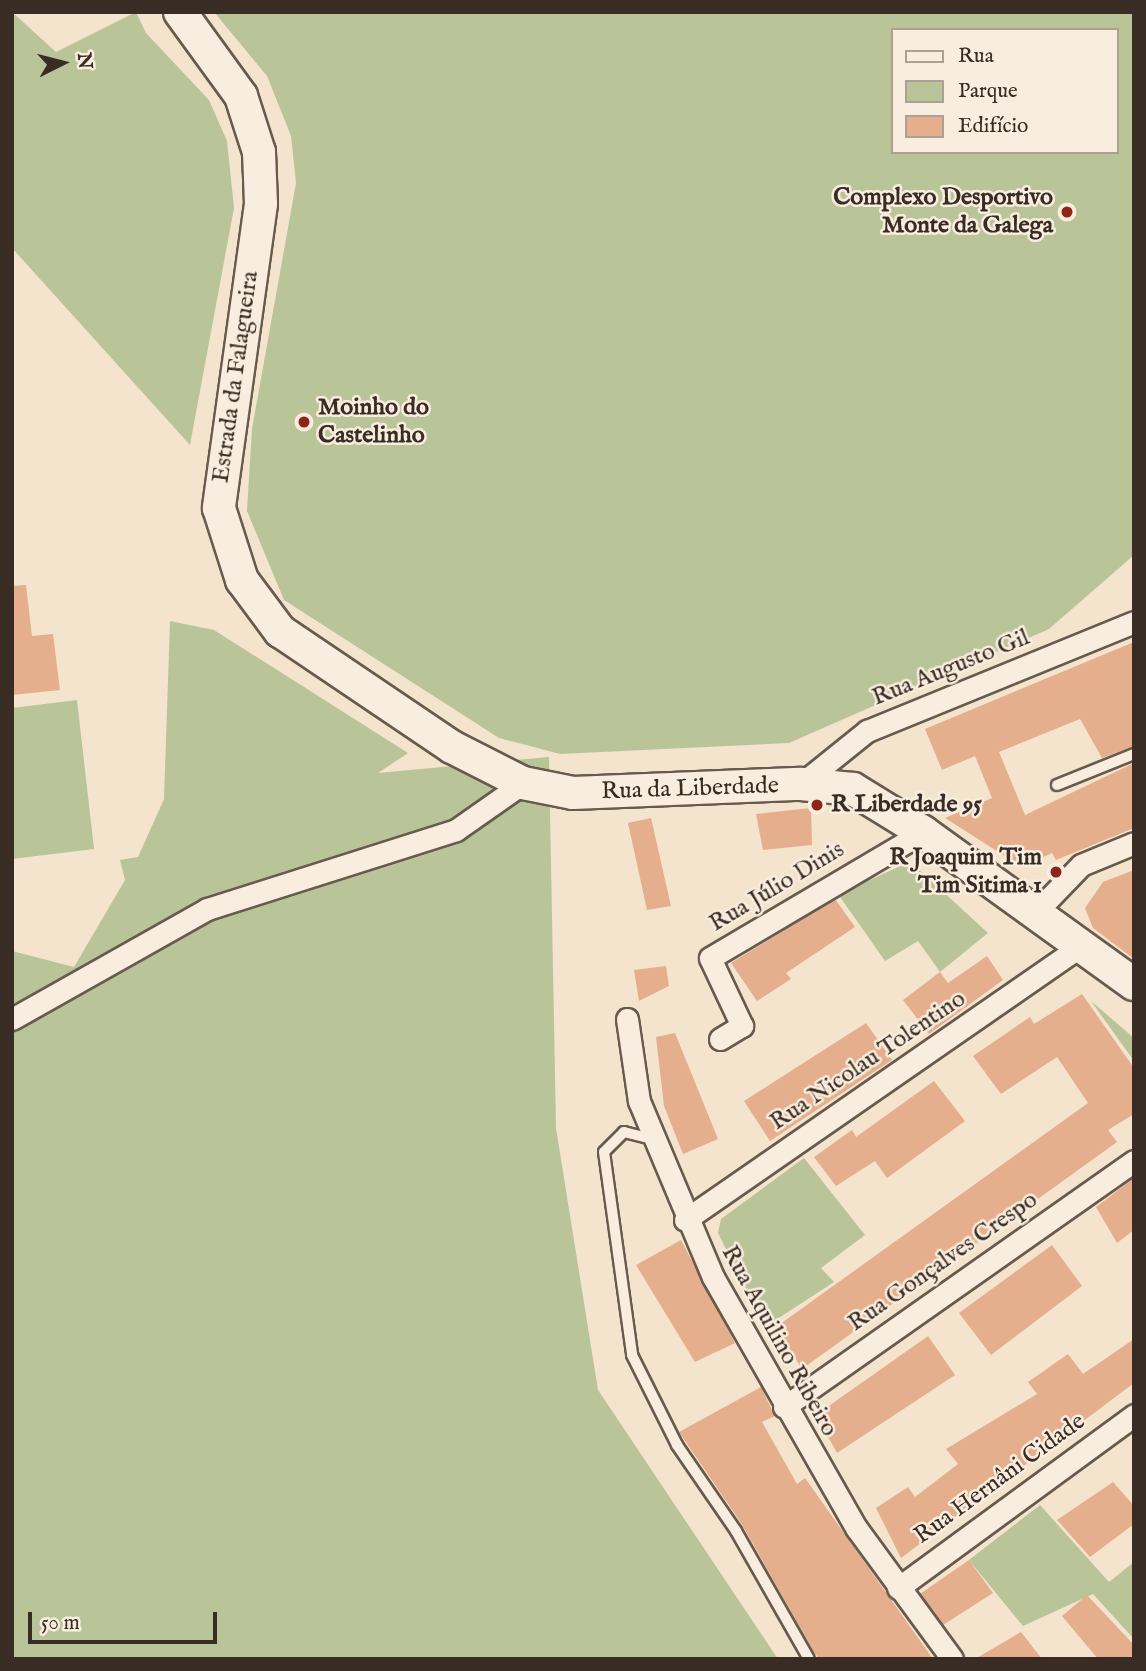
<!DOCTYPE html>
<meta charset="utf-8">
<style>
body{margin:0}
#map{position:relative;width:1146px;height:1671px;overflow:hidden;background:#f4e4cd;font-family:"IM FELL English",serif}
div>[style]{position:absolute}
.green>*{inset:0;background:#bac499}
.building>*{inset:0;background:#e5ae8c}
.roads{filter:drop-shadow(2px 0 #675a4e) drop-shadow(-2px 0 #675a4e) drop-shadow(0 2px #675a4e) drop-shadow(0 -2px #675a4e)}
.lane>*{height:10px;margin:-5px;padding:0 5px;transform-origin:5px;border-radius:5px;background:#f8edde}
.street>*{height:21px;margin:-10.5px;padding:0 10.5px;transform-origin:10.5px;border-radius:10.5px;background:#f8edde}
.secondary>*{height:32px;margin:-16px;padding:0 16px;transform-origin:16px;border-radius:16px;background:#f8edde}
.dots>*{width:19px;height:19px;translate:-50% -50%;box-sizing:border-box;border:4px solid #f8edde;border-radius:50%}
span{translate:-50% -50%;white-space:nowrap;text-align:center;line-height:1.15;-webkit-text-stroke:5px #f8edde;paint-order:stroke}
.poi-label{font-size:24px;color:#382c24;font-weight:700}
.right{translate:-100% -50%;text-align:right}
.left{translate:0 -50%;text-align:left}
.street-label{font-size:24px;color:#382c24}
.frame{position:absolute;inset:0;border:14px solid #382c24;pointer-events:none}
.legend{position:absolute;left:891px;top:28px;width:228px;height:126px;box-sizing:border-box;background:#f8edde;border:2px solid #aba094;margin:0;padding:9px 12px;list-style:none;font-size:21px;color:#382c24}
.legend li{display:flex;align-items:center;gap:14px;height:35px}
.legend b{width:35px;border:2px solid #aba094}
.north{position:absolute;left:28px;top:28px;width:70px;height:70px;-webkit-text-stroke:5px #f8edde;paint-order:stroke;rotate:84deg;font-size:19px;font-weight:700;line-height:28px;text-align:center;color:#382c24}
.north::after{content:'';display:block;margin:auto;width:24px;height:32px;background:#382c24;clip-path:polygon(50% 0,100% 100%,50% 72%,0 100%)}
.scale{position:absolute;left:28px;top:1612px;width:189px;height:32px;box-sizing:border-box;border:4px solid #382c24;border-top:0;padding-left:9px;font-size:21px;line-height:24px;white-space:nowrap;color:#382c24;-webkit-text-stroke:5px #f8edde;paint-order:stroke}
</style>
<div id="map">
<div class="green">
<div style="clip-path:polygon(12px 12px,56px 52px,136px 12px,146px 33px,209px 100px,227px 141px,234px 208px,190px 445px,12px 248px)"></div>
<div style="clip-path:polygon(evenodd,214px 12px,1134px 12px,1134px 555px,1049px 629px,789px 743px,560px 754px,499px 738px,284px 600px,247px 511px,252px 429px,296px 183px,291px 136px,267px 76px,214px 12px,892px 30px,1116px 30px,1116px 152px,892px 152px,892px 30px)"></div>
<div style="clip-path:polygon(170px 621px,214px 630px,408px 753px,378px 773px,549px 757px,556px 1128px,598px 1390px,778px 1659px,12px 1659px,12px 951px,74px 967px,125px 880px,120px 860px,138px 857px,164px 799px)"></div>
<div style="clip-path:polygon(77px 700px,94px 849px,12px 859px,12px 708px)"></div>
<div style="clip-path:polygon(903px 865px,915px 866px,988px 933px,940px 972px,918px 941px,885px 961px,838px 894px)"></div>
<div style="clip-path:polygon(1091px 1001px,1134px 1038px,1134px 1061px)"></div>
<div style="clip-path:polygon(804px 1158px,865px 1235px,821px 1268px,834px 1282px,765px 1327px,718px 1233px,721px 1219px)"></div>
<div style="clip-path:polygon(1040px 1505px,1109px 1582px,1134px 1562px,1134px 1639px,1093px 1594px,1023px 1626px,969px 1560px)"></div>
</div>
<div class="building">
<div style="clip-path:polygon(26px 585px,32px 636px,53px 634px,60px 690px,12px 695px,12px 586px)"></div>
<div style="clip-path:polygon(1134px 642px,1134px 746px,1102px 758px,1080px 719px,999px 752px,1025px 815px,1134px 763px,1134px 828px,1056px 860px,1052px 853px,1022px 867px,945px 818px,992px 798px,975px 756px,942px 770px,925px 729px)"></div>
<div style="clip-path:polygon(811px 808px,812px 845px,763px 850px,756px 814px)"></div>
<div style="clip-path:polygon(651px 818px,671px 906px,647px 910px,628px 823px)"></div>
<div style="clip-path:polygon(1134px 870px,1134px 959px,1093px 928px,1085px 908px,1103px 882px)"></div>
<div style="clip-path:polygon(835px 899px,855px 927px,786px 973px,791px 979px,757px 1001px,731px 963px)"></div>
<div style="clip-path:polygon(987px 956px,1003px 980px,929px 1034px,903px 1000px,940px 972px,948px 983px)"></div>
<div style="clip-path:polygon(666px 966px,669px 986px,639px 1001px,634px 970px)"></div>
<div style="clip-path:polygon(1082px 994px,1134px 1068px,1134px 1114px,1108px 1130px,1117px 1142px,802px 1369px,776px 1327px,1088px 1103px,1057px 1057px,1001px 1094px,973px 1056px,1030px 1017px,1034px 1024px)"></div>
<div style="clip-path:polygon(866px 1023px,892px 1060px,770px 1141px,744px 1101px)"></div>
<div style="clip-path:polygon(675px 1033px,718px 1139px,683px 1154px,664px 1106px,656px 1037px)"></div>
<div style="clip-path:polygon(934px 1081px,965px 1121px,887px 1178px,875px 1161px,836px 1186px,814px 1157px,852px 1130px,856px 1137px)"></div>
<div style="clip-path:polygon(1134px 1178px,1134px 1230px,1117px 1243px,1096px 1207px)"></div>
<div style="clip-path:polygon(681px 1240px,735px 1343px,695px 1362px,636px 1265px)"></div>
<div style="clip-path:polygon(1052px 1245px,1082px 1286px,991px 1355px,959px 1313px)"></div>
<div style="clip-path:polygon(928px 1336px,955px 1375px,837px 1453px,816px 1415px)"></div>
<div style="clip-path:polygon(1134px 1339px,1134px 1383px,901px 1558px,876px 1508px,908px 1487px,915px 1497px,958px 1464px,946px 1449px,1037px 1394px,1028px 1382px,1068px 1354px,1083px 1374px)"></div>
<div style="clip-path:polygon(761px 1387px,775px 1416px,762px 1422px,797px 1484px,805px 1478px,933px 1659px,819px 1659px,812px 1649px,741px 1523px,679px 1432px)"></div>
<div style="clip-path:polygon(1113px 1482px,1134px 1506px,1134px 1524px,1090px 1557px,1057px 1520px)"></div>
<div style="clip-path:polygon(969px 1560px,993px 1593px,943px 1625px,920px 1594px)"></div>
<div style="clip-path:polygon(1087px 1595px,1134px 1645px,1134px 1659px,1098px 1659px,1062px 1616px)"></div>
<div style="clip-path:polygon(1021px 1632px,1042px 1659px,975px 1659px)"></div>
</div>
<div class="roads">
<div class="lane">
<div style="left:1057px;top:785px;width:83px;rotate:-21.9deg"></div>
<div style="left:652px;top:1139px;width:29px;rotate:-166deg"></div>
<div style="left:624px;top:1132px;width:28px;rotate:135deg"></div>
<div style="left:604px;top:1152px;width:205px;rotate:82.1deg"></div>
<div style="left:632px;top:1355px;width:101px;rotate:63.4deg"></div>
<div style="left:677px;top:1445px;width:104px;rotate:55.5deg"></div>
<div style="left:736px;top:1531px;width:147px;rotate:60.3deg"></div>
</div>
<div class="street">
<div style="left:801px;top:784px;width:85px;rotate:-38.8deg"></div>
<div style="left:867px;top:731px;width:288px;rotate:-22.2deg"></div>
<div style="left:1035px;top:913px;width:66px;rotate:-46.2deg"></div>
<div style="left:1081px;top:865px;width:57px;rotate:-22.5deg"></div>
<div style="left:12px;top:1019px;width:224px;rotate:-29.4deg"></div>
<div style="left:207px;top:909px;width:261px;rotate:-17.6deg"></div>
<div style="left:456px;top:830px;width:82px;rotate:-35deg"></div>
<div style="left:627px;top:1019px;width:83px;rotate:81.7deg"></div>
<div style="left:639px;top:1101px;width:191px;rotate:67.2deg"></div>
<div style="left:713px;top:1277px;width:290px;rotate:60.3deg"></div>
<div style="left:857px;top:1529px;width:161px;rotate:53.8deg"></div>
<div style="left:720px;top:1039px;width:26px;rotate:-31deg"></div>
<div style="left:742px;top:1026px;width:75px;rotate:-115.2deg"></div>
<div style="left:710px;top:958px;width:247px;rotate:-30.6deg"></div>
<div style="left:685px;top:1220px;width:482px;rotate:-34.7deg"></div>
<div style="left:784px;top:1407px;width:428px;rotate:-35.1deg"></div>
<div style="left:898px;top:1588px;width:293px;rotate:-36.2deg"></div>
</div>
<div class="secondary">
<div style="left:180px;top:12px;width:104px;rotate:54deg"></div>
<div style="left:241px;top:96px;width:59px;rotate:72.2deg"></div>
<div style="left:259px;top:152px;width:52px;rotate:87.8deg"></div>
<div style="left:261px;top:204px;width:307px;rotate:97.9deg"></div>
<div style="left:219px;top:508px;width:76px;rotate:72.3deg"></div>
<div style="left:242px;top:580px;width:64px;rotate:53.3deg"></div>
<div style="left:280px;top:631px;width:207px;rotate:34deg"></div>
<div style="left:452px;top:747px;width:80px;rotate:26.9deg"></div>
<div style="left:523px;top:783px;width:51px;rotate:11.3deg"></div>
<div style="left:573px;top:793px;width:228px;rotate:-2.3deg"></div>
<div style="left:801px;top:784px;width:52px;rotate:5.5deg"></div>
<div style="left:853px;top:789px;width:82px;rotate:31.6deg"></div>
<div style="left:923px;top:832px;width:260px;rotate:35.8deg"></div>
</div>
</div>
<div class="dots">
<div style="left:1067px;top:212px;background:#8f2418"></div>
<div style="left:304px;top:422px;background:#8f2418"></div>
<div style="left:817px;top:805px;background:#8f2418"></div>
<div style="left:1056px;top:872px;background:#8f2418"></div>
</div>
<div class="poi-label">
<span class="right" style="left:1053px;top:212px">Complexo Desportivo<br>Monte da Galega</span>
<span class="left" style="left:318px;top:422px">Moinho do<br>Castelinho</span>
<span class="left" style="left:831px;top:805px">R Liberdade 95</span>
<span class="right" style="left:1042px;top:872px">R Joaquim Tim<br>Tim Sitima 1</span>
</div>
<div class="street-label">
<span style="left:236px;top:377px;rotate:-82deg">Estrada da Falagueira</span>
<span style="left:951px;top:668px;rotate:-22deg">Rua Augusto Gil</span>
<span style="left:690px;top:789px;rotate:-2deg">Rua da Liberdade</span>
<span style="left:777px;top:887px;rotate:-31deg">Rua Júlio Dinis</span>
<span style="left:868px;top:1061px;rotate:-34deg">Rua Nicolau Tolentino</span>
<span style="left:943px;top:1262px;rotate:-35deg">Rua Gonçalves Crespo</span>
<span style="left:779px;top:1341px;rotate:61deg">Rua Aquilino Ribeiro</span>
<span style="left:1000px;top:1479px;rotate:-36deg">Rua Hernâni Cidade</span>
</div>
<div class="frame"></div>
<ul class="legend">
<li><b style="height:9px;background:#f8edde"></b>Rua</li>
<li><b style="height:19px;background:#bac499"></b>Parque</li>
<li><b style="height:19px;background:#e5ae8c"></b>Edifício</li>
</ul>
<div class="north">N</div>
<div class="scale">50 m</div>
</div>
